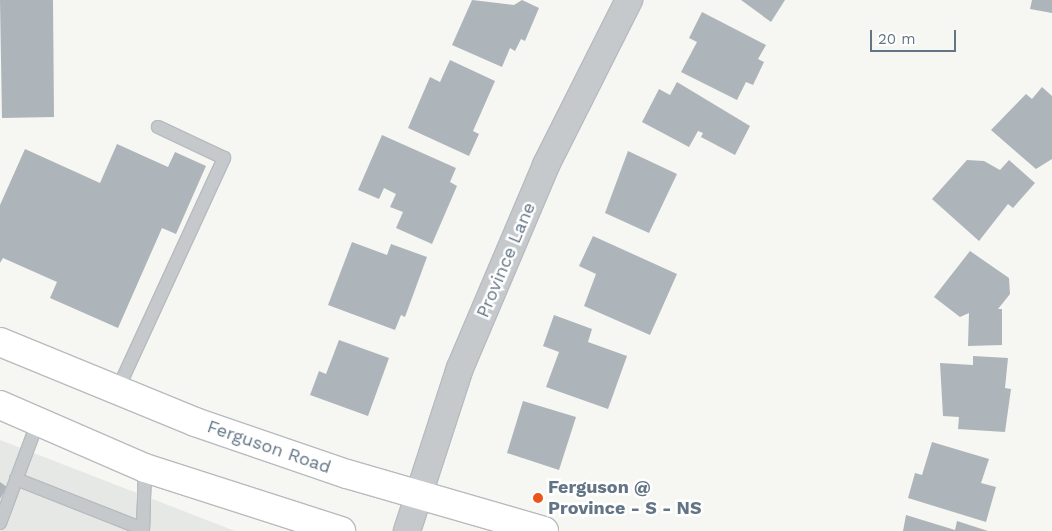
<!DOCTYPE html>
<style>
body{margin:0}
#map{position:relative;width:1052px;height:531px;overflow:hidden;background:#f6f6f2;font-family:"Work Sans",sans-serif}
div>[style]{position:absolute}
.built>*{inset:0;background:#e6e8e6}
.building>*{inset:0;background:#adb5bb}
.roads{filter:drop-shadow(1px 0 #b7bcc1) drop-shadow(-1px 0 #b7bcc1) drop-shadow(0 1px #b7bcc1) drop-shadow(0 -1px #b7bcc1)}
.lane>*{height:12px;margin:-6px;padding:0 6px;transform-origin:6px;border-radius:6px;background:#c5c9cc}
.street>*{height:26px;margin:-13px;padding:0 13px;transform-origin:13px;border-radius:13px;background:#c5c9cc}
.secondary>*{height:28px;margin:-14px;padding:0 14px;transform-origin:14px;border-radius:14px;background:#fff}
.dots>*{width:14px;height:14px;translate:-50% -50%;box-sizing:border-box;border:2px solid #fff;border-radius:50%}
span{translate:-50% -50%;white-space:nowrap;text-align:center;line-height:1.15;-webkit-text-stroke:5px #fff;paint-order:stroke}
.street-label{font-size:18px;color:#637585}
.poi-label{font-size:18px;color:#637585;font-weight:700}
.left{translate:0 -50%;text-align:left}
.scale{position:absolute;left:870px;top:30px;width:86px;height:22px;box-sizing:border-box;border:2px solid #637585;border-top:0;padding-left:6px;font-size:15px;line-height:18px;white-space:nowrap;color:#637585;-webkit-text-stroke:4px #fff;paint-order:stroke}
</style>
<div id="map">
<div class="built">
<div style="clip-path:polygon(0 440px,235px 531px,0 531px)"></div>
</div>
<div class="building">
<div style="clip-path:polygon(0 0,53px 0,54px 117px,2px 118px)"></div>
<div style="clip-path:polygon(472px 0,514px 5px,522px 0,539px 8px,525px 41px,521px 39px,515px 51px,510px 48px,502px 67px,452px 45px)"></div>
<div style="clip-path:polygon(741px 0,785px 0,771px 22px)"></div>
<div style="clip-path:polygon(1032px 0,1052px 0,1052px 13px,1030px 9px)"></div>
<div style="clip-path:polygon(702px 12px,766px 45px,758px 59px,764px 62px,753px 85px,746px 82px,737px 100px,681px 72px,697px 42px,689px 38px)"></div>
<div style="clip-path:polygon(450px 60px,495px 81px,473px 131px,479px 134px,469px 156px,408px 128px,430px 77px,440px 82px)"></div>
<div style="clip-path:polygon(677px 82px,750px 126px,735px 155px,701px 137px,703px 133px,698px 131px,689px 147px,642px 122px,659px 89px,670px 95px)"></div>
<div style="clip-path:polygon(1042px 87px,1052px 96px,1052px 159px,1036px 169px,991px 130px,1026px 94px,1032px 99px)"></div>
<div style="clip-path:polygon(382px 135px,456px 168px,450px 182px,457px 186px,432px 244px,396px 228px,403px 212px,390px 207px,396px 194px,384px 188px,379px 199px,358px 190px)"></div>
<div style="clip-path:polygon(117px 144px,168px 167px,175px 152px,206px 166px,176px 234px,162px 228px,118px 328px,50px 298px,57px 282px,3px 258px,0 263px,0 205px,25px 149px,100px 183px)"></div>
<div style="clip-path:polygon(628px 151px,677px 174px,649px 233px,605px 213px)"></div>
<div style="clip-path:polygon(967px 160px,984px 161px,1000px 170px,1009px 160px,1035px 183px,1013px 208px,1008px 204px,979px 241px,932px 199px)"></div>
<div style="clip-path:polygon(593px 236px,677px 274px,650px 335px,584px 306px,596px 274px,579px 266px)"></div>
<div style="clip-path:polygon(352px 242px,387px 255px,391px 244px,427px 257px,405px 317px,401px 315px,395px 330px,328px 305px)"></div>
<div style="clip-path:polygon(970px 251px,1009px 278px,1010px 294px,998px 309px,1002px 309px,1002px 345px,968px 346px,969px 313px,960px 317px,934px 297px)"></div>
<div style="clip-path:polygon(554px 315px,592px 329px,588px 342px,627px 356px,608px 409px,546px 387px,559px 352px,543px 346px)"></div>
<div style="clip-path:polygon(339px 340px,389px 358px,368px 416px,310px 395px,319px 371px,326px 374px)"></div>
<div style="clip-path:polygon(973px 356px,1008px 358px,1005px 388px,1011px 389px,1005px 432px,958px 429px,959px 417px,943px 416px,940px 363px,973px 365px)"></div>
<div style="clip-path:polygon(523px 401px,576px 417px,559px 470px,507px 453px)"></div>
<div style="clip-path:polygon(932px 442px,989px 459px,981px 483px,996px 487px,986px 522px,908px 498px,915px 473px,922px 475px)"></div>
<div style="clip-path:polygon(0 482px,7px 487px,0 499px)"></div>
<div style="clip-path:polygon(906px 515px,955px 530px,957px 521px,988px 531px,903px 531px)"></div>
</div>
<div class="roads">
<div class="lane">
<div style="left:116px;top:393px;width:259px;rotate:-65.3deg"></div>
<div style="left:224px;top:158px;width:73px;rotate:-154.8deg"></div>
<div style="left:16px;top:479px;width:136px;rotate:21.5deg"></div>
<div style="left:0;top:523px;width:106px;rotate:-69.5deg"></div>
<div style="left:143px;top:531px;width:63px;rotate:-88.2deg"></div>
</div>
<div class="street">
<div style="left:407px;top:531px;width:171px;rotate:-72deg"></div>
<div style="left:460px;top:368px;width:220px;rotate:-67deg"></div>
<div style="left:546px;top:165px;width:185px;rotate:-63.3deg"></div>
</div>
<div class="secondary">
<div style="left:0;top:342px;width:211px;rotate:22.3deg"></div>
<div style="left:195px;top:422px;width:161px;rotate:18.9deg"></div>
<div style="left:347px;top:474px;width:205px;rotate:16.1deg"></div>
<div style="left:0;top:405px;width:158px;rotate:23.5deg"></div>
<div style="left:145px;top:468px;width:206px;rotate:17.8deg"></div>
</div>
</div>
<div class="dots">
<div style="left:538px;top:498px;background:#ed541b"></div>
</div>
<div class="street-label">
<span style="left:506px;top:260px;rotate:-67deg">Province Lane</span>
<span style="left:269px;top:447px;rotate:19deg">Ferguson Road</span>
</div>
<div class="poi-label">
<span class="left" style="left:548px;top:498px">Ferguson @<br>Province - S - NS</span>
</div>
<div class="scale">20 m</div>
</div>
